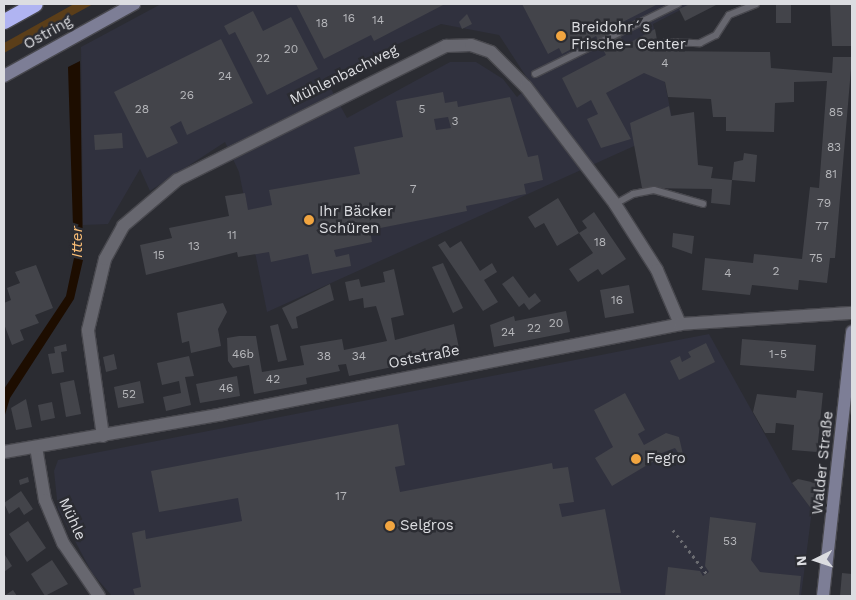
<!DOCTYPE html>
<meta charset="utf-8">
<style>
body{margin:0}
#map{position:relative;width:856px;height:600px;overflow:hidden;background:#2b2c32;font-family:"Work Sans",sans-serif}
div>[style]{position:absolute}
.built>*{inset:0;background:#30313e}
.green>*{inset:0;background:#5b3e19}
.water>*{inset:0;background:#1d0d00}
.building>*{inset:0;background:#43444a}
.path>*{height:2.5px;margin-top:-1.25px;transform-origin:0;background:repeating-linear-gradient(90deg,#6b6c71 0 2.5px,transparent 0 6.5px)}
.roads{filter:drop-shadow(1px 0 #48484e) drop-shadow(-1px 0 #48484e) drop-shadow(0 1px #48484e) drop-shadow(0 -1px #48484e)}
.lane>*{height:6px;margin:-3px;padding:0 3px;transform-origin:3px;border-radius:3px;background:#67676f}
.street>*{height:12px;margin:-6px;padding:0 6px;transform-origin:6px;border-radius:6px;background:#67676f}
.secondary>*{height:12px;margin:-6px;padding:0 6px;transform-origin:6px;border-radius:6px;background:#7d7e96}
.highway>*{height:15px;margin:-7.5px;padding:0 7.5px;transform-origin:7.5px;border-radius:7.5px;background:#b0b4f2}
.dots>*{width:14px;height:14px;translate:-50% -50%;box-sizing:border-box;border:2px solid #2b2c32;border-radius:50%}
span{translate:-50% -50%;white-space:nowrap;text-align:center;line-height:1.15;-webkit-text-stroke:5px #2b2c32;paint-order:stroke}
.number-label{font-size:12px;color:#b6b7bb}
.number-label span{-webkit-text-stroke-width:0}
.poi-label{font-size:15px;color:#dcdde1}
.left{translate:0 -50%;text-align:left}
.street-label{font-size:15px;color:#dcdde1}
.water-label{font-size:16px;color:#fabe76;font-style:italic}
.frame{position:absolute;inset:0;border:5px solid #dcdde1;pointer-events:none}
.north{position:absolute;left:791px;top:535px;width:50px;height:50px;-webkit-text-stroke:4px #2b2c32;paint-order:stroke;rotate:266deg;font-size:14px;font-weight:700;line-height:20px;text-align:center;color:#dcdde1}
.north::after{content:'';display:block;margin:auto;width:18px;height:22px;background:#dcdde1;clip-path:polygon(50% 0,100% 100%,50% 72%,0 100%)}
</style>
<div id="map">
<div class="built">
<div style="clip-path:polygon(evenodd,161px 4px,692px 4px,653px 24px,674px 128px,267px 312px,239px 172px,225px 142px,150px 191px,140px 169px,108px 224px,83px 225px,81px 47px,161px 4px,441px 24px,499px 35px,531px 84px,517px 97px,503px 79px,476px 62px,450px 62px,347px 118px,325px 78px,441px 24px)"></div>
<div style="clip-path:polygon(709px 334px,792px 483px,812px 510px,801px 596px,112px 596px,92px 573px,58px 509px,54px 471px,58px 460px)"></div>
</div>
<div class="green">
<div style="clip-path:polygon(74px 4px,93px 4px,4px 53px,4px 43px)"></div>
</div>
<div class="water">
<div style="clip-path:polygon(80px 61px,83px 260px,74px 299px,10px 398px,4px 418px,4px 389px,66px 296px,74px 258px,68px 67px)"></div>
</div>
<div class="building">
<div style="clip-path:polygon(296px 4px,445px 4px,374px 41px,371px 35px,324px 59px)"></div>
<div style="clip-path:polygon(522px 4px,658px 4px,615px 26px,625px 45px,655px 29px,659px 51px,770px 52px,771px 68px,832px 73px,833px 57px,852px 57px,835px 258px,830px 258px,827px 283px,799px 280px,798px 290px,752px 285px,750px 295px,702px 290px,705px 258px,753px 263px,754px 254px,802px 259px,810px 187px,819px 188px,827px 81px,794px 82px,794px 102px,775px 103px,774px 132px,726px 131px,726px 117px,713px 117px,711px 99px,668px 97px,665px 82px,644px 73px,606px 93px,631px 139px,601px 148px,587px 119px,598px 114px,591px 100px,577px 108px,562px 78px,606px 55px,596px 36px,562px 54px,559px 48px,548px 54px)"></div>
<div style="clip-path:polygon(690px 4px,718px 4px,685px 21px,679px 9px)"></div>
<div style="clip-path:polygon(776px 4px,791px 4px,791px 23px,776px 23px)"></div>
<div style="clip-path:polygon(830px 4px,852px 4px,852px 46px,832px 46px)"></div>
<div style="clip-path:polygon(253px 11px,263px 31px,291px 17px,318px 69px,267px 95px,235px 32px,229px 35px,224px 26px)"></div>
<div style="clip-path:polygon(467px 14px,472px 24px,462px 29px,459px 22px)"></div>
<div style="clip-path:polygon(221px 39px,253px 103px,187px 135px,181px 121px,170px 127px,178px 143px,147px 158px,114px 92px)"></div>
<div style="clip-path:polygon(evenodd,443px 92px,445px 103px,457px 101px,458px 107px,510px 97px,528px 157px,538px 155px,543px 180px,524px 184px,526px 194px,466px 206px,467px 211px,370px 230px,372px 242px,334px 250px,336px 257px,349px 254px,351px 266px,312px 274px,308px 254px,271px 262px,269px 252px,238px 257px,237px 252px,146px 275px,140px 245px,172px 238px,169px 228px,229px 216px,225px 196px,245px 193px,248px 210px,272px 205px,269px 190px,360px 174px,354px 147px,403px 137px,396px 101px,443px 92px,448px 117px,451px 128px,436px 130px,434px 119px,448px 117px)"></div>
<div style="clip-path:polygon(669px 106px,671px 116px,694px 112px,698px 165px,713px 167px,711px 178px,732px 180px,734px 162px,743px 160px,744px 153px,757px 155px,755px 182px,732px 180px,730px 205px,711px 203px,712px 189px,642px 188px,630px 123px)"></div>
<div style="clip-path:polygon(122px 133px,123px 148px,95px 150px,94px 135px)"></div>
<div style="clip-path:polygon(558px 198px,579px 233px,557px 246px,544px 223px,535px 228px,528px 217px)"></div>
<div style="clip-path:polygon(594px 212px,626px 259px,602px 275px,598px 269px,578px 282px,569px 269px,593px 253px,579px 233px,587px 228px,582px 221px)"></div>
<div style="clip-path:polygon(673px 233px,694px 236px,692px 254px,672px 247px)"></div>
<div style="clip-path:polygon(445px 241px,450px 248px,461px 241px,480px 271px,492px 263px,497px 272px,484px 280px,498px 302px,483px 311px,438px 245px)"></div>
<div style="clip-path:polygon(443px 263px,463px 308px,453px 313px,432px 267px)"></div>
<div style="clip-path:polygon(36px 265px,53px 308px,35px 315px,39px 323px,20px 330px,24px 340px,12px 345px,4px 324px,4px 303px,11px 300px,7px 288px,20px 283px,15px 272px)"></div>
<div style="clip-path:polygon(394px 269px,404px 315px,391px 318px,395px 340px,454px 324px,460px 353px,349px 376px,346px 364px,338px 365px,340px 371px,306px 378px,307px 384px,254px 394px,249px 365px,233px 368px,228px 361px,227px 338px,239px 336px,256px 336px,262px 372px,304px 365px,300px 346px,342px 339px,344px 350px,387px 341px,376px 306px,364px 308px,363px 298px,349px 301px,345px 282px,359px 279px,361px 287px,385px 282px,383px 272px)"></div>
<div style="clip-path:polygon(513px 276px,529px 298px,535px 293px,541px 301px,529px 310px,524px 303px,519px 307px,502px 284px)"></div>
<div style="clip-path:polygon(330px 284px,334px 300px,296px 317px,298px 328px,292px 329px,282px 308px)"></div>
<div style="clip-path:polygon(629px 285px,634px 313px,605px 318px,600px 290px)"></div>
<div style="clip-path:polygon(223px 303px,227px 312px,218px 329px,221px 346px,191px 353px,189px 341px,182px 343px,177px 313px)"></div>
<div style="clip-path:polygon(566px 311px,570px 332px,494px 347px,490px 325px,514px 316px,515px 321px)"></div>
<div style="clip-path:polygon(278px 324px,287px 360px,278px 362px,270px 326px)"></div>
<div style="clip-path:polygon(742px 339px,816px 345px,814px 371px,740px 365px)"></div>
<div style="clip-path:polygon(706px 343px,715px 362px,679px 380px,670px 361px,680px 356px,682px 362px,691px 357px,688px 352px)"></div>
<div style="clip-path:polygon(66px 344px,67px 351px,61px 352px,64px 372px,52px 374px,48px 354px,55px 353px,54px 347px)"></div>
<div style="clip-path:polygon(114px 354px,117px 369px,106px 372px,103px 357px)"></div>
<div style="clip-path:polygon(189px 356px,194px 376px,185px 377px,191px 405px,166px 411px,163px 397px,181px 393px,179px 381px,162px 385px,157px 363px)"></div>
<div style="clip-path:polygon(237px 376px,240px 396px,200px 403px,196px 384px)"></div>
<div style="clip-path:polygon(74px 380px,81px 414px,66px 417px,60px 383px)"></div>
<div style="clip-path:polygon(140px 381px,144px 403px,118px 408px,114px 387px)"></div>
<div style="clip-path:polygon(797px 390px,823px 393px,817px 452px,792px 450px,794px 425px,776px 423px,775px 433px,765px 433px,753px 412px,757px 394px,796px 398px)"></div>
<div style="clip-path:polygon(625px 393px,645px 430px,638px 434px,644px 445px,666px 433px,679px 437px,685px 463px,675px 448px,651px 457px,654px 461px,612px 486px,595px 458px,613px 447px,594px 410px)"></div>
<div style="clip-path:polygon(26px 399px,32px 427px,16px 430px,11px 408px)"></div>
<div style="clip-path:polygon(52px 402px,55px 418px,41px 421px,38px 405px)"></div>
<div style="clip-path:polygon(398px 424px,405px 465px,395px 467px,400px 492px,552px 463px,553px 469px,568px 467px,574px 502px,559px 504px,562px 517px,605px 509px,621px 593px,135px 596px,133px 589px,141px 587px,132px 533px,145px 530px,146px 539px,242px 521px,238px 498px,159px 512px,151px 471px)"></div>
<div style="clip-path:polygon(28px 477px,29px 482px,20px 485px,19px 480px)"></div>
<div style="clip-path:polygon(798px 479px,816px 483px,812px 510px,792px 483px)"></div>
<div style="clip-path:polygon(21px 491px,33px 509px,24px 515px,19px 507px,9px 514px,4px 503px)"></div>
<div style="clip-path:polygon(710px 517px,756px 523px,751px 560px,760px 572px,801px 576px,799px 596px,665px 596px,668px 567px,700px 571px,703px 576px,709px 572px,705px 566px)"></div>
<div style="clip-path:polygon(28px 521px,46px 548px,27px 562px,9px 534px)"></div>
<div style="clip-path:polygon(5px 555px,12px 566px,4px 572px,4px 556px)"></div>
<div style="clip-path:polygon(52px 560px,68px 584px,45px 596px,31px 574px)"></div>
<div style="clip-path:polygon(842px 573px,852px 574px,852px 596px,840px 596px)"></div>
<div style="clip-path:polygon(13px 590px,17px 596px,4px 596px)"></div>
</div>
<div class="path">
<div style="left:673px;top:530px;width:56px;rotate:52.3deg"></div>
</div>
<div class="roads">
<div class="lane">
<div style="left:666px;top:42px;width:34px;rotate:2deg"></div>
<div style="left:700px;top:43px;width:18px;rotate:-27deg"></div>
<div style="left:716px;top:35px;width:24px;rotate:-57deg"></div>
<div style="left:729px;top:15px;width:29px;rotate:-22deg"></div>
<div style="left:535px;top:74px;width:159px;rotate:-26.1deg"></div>
<div style="left:615px;top:204px;width:21px;rotate:-29deg"></div>
<div style="left:633px;top:194px;width:21px;rotate:-11deg"></div>
<div style="left:654px;top:190px;width:51px;rotate:15.9deg"></div>
</div>
<div class="street">
<div style="left:103px;top:436px;width:107px;rotate:-98.1deg"></div>
<div style="left:88px;top:330px;width:73px;rotate:-76.5deg"></div>
<div style="left:105px;top:259px;width:38px;rotate:-61deg"></div>
<div style="left:123px;top:226px;width:71px;rotate:-40.4deg"></div>
<div style="left:177px;top:180px;width:301px;rotate:-26.5deg"></div>
<div style="left:446px;top:46px;width:25px;rotate:-2deg"></div>
<div style="left:471px;top:45px;width:21px;rotate:19deg"></div>
<div style="left:491px;top:52px;width:49px;rotate:45deg"></div>
<div style="left:526px;top:87px;width:147px;rotate:52.7deg"></div>
<div style="left:615px;top:204px;width:78px;rotate:57.5deg"></div>
<div style="left:657px;top:270px;width:59px;rotate:66.9deg"></div>
<div style="left:36px;top:447px;width:54px;rotate:80.4deg"></div>
<div style="left:45px;top:500px;width:47px;rotate:67.3deg"></div>
<div style="left:63px;top:543px;width:64px;rotate:55.8deg"></div>
<div style="left:4px;top:452px;width:222px;rotate:-9.8deg"></div>
<div style="left:223px;top:414px;width:466px;rotate:-11.1deg"></div>
<div style="left:680px;top:324px;width:172px;rotate:-3.7deg"></div>
</div>
<div class="secondary">
<div style="left:4px;top:76px;width:149px;rotate:-29deg"></div>
<div style="left:823px;top:596px;width:266px;rotate:-83.7deg"></div>
</div>
<div class="highway">
<div style="left:4px;top:21px;width:35px;rotate:-29deg"></div>
</div>
</div>
<div class="dots">
<div style="left:561px;top:36px;background:#f1a540"></div>
<div style="left:309px;top:220px;background:#f1a540"></div>
<div style="left:636px;top:459px;background:#f1a540"></div>
<div style="left:390px;top:526px;background:#f1a540"></div>
</div>
<div class="number-label">
<span style="left:349px;top:19px">16</span>
<span style="left:378px;top:21px">14</span>
<span style="left:322px;top:24px">18</span>
<span style="left:291px;top:50px">20</span>
<span style="left:263px;top:59px">22</span>
<span style="left:665px;top:64px">4</span>
<span style="left:225px;top:77px">24</span>
<span style="left:187px;top:96px">26</span>
<span style="left:142px;top:110px">28</span>
<span style="left:422px;top:110px">5</span>
<span style="left:836px;top:113px">85</span>
<span style="left:455px;top:122px">3</span>
<span style="left:834px;top:148px">83</span>
<span style="left:831px;top:175px">81</span>
<span style="left:413px;top:190px">7</span>
<span style="left:824px;top:204px">79</span>
<span style="left:822px;top:227px">77</span>
<span style="left:232px;top:236px">11</span>
<span style="left:600px;top:243px">18</span>
<span style="left:194px;top:247px">13</span>
<span style="left:159px;top:256px">15</span>
<span style="left:816px;top:259px">75</span>
<span style="left:776px;top:272px">2</span>
<span style="left:728px;top:274px">4</span>
<span style="left:617px;top:301px">16</span>
<span style="left:556px;top:324px">20</span>
<span style="left:534px;top:329px">22</span>
<span style="left:508px;top:333px">24</span>
<span style="left:243px;top:355px">46b</span>
<span style="left:778px;top:355px">1-5</span>
<span style="left:324px;top:357px">38</span>
<span style="left:359px;top:357px">34</span>
<span style="left:273px;top:380px">42</span>
<span style="left:226px;top:389px">46</span>
<span style="left:129px;top:395px">52</span>
<span style="left:341px;top:497px">17</span>
<span style="left:730px;top:542px">53</span>
</div>
<div class="poi-label">
<span class="left" style="left:571px;top:36px">Breidohr´s<br>Frische- Center</span>
<span class="left" style="left:319px;top:220px">Ihr Bäcker<br>Schüren</span>
<span class="left" style="left:646px;top:459px">Fegro</span>
<span class="left" style="left:400px;top:526px">Selgros</span>
</div>
<div class="street-label">
<span style="left:48px;top:33px;rotate:-29deg">Ostring</span>
<span style="left:344px;top:75px;rotate:-26deg">Mühlenbachweg</span>
<span style="left:424px;top:357px;rotate:-11deg">Oststraße</span>
<span style="left:823px;top:463px;rotate:-84deg">Walder Straße</span>
<span style="left:72px;top:519px;rotate:65deg">Mühle</span>
</div>
<div class="water-label">
<span style="left:77px;top:242px;rotate:-90deg">Itter</span>
</div>
<div class="frame"></div>
<div class="north">N</div>
</div>
